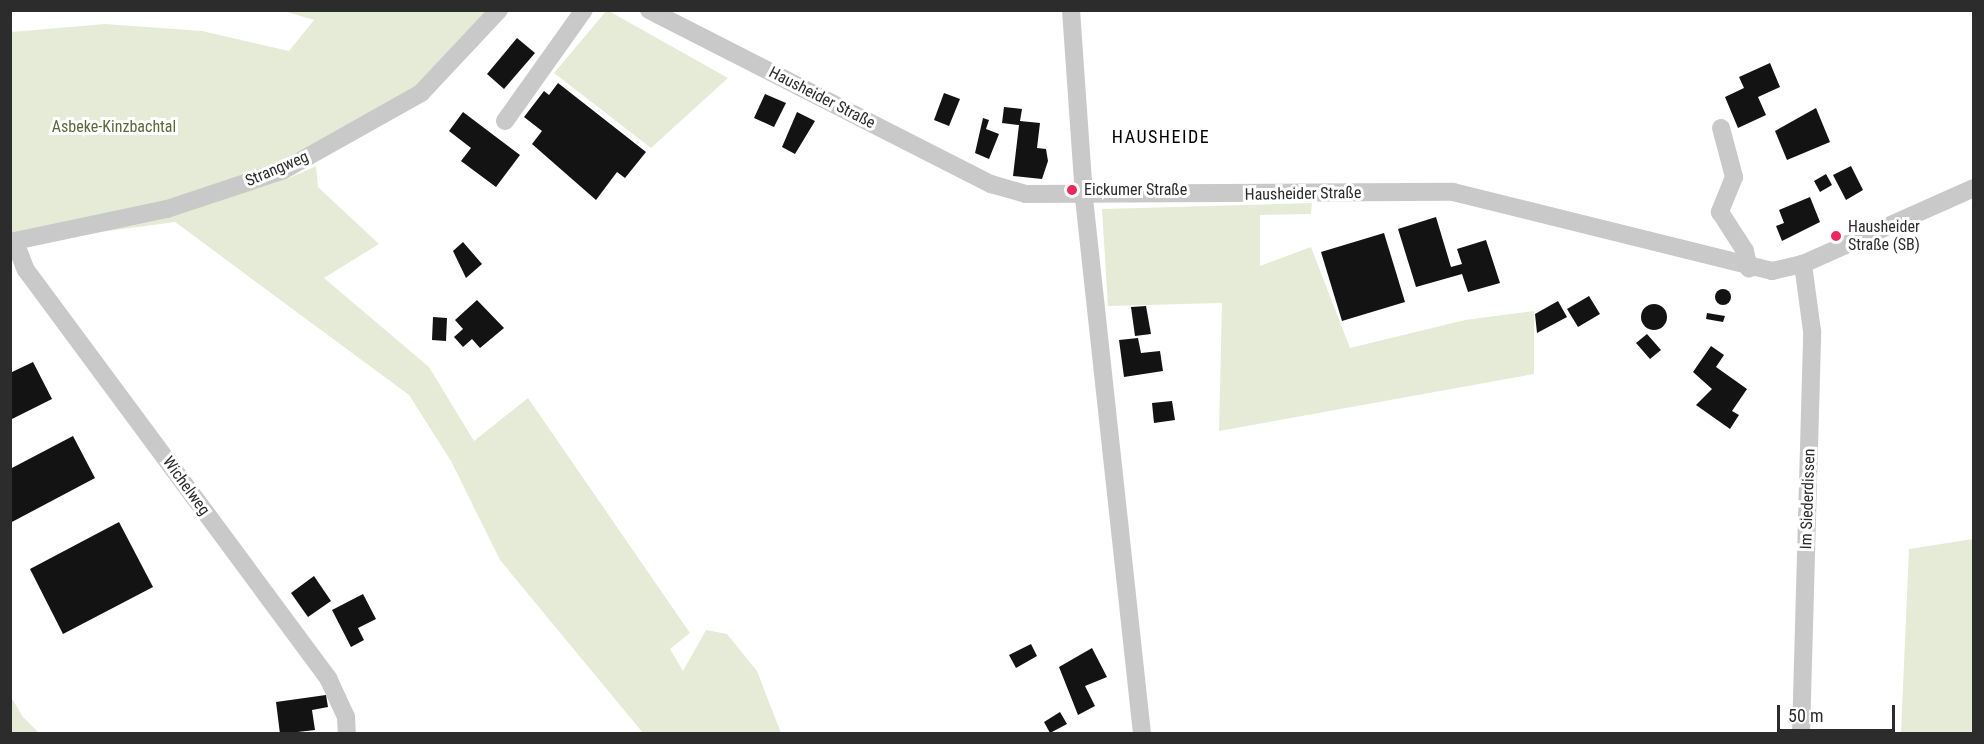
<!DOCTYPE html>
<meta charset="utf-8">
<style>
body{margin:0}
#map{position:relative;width:1984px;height:744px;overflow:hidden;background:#fff;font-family:"Roboto Condensed",sans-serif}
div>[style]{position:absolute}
.green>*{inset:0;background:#e6ebd8}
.building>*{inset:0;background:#131313}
.round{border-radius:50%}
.minor>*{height:18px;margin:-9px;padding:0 9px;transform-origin:9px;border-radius:9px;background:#c9c9c9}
.dots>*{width:16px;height:16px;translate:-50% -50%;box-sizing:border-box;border:3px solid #fff;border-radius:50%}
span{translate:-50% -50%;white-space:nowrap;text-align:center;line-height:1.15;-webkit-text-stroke:6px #fff;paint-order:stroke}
.street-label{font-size:16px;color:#2c2c2c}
.park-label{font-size:16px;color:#596839}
.poi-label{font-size:16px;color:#2c2c2c}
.left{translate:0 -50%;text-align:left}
.neighbourhood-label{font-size:18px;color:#000;letter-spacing:1.5px}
.frame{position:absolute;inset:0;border:12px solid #2c2c2c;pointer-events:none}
.scale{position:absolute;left:1777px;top:705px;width:118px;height:27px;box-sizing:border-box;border:3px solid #2c2c2c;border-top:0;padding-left:8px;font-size:18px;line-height:21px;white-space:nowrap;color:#2c2c2c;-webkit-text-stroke:4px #fff;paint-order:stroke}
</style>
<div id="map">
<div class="green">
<div style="clip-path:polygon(607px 10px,728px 78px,651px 148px,554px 73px)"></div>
<div style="clip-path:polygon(284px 11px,490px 11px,430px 78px,414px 87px,416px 94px,284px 170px,287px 179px,316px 166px,318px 187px,379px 244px,324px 278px,429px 367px,474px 441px,528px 398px,690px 633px,670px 649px,683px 671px,706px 630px,727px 634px,757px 671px,781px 733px,643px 733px,500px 560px,451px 461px,409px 395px,175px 222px,11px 244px,11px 32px,105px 24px,202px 31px,289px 51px,314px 20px)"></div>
<div style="clip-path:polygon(1312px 203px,1311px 214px,1260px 215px,1260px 266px,1311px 247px,1350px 348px,1465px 320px,1534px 311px,1534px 374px,1219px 431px,1222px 303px,1108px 306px,1102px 209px)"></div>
<div style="clip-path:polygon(1973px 539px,1973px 733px,1901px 733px,1909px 549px)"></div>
<div style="clip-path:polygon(11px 697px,23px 717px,39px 733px,11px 733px)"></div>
</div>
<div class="building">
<div style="clip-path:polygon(517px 38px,535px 53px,504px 89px,487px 74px)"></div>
<div style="clip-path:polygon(1770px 63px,1780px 87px,1758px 97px,1766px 115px,1738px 128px,1725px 97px,1744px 88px,1739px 77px)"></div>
<div style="clip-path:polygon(558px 83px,646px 152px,625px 178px,617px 172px,596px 200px,532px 144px,542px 131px,524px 117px,544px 91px,549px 95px)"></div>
<div style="clip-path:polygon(944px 93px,960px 99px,949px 126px,934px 120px)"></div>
<div style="clip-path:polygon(765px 94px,786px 103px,774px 127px,754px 118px)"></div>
<div style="clip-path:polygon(1004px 107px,1022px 109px,1020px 121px,1040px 123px,1037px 148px,1046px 149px,1048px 161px,1042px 179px,1013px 176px,1019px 125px,1002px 123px)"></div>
<div style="clip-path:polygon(1816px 108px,1830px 142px,1787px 160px,1775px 131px)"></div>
<div style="clip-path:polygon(463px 112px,520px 155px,496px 187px,461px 161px,471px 148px,449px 131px)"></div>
<div style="clip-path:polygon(797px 112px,815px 121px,795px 154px,782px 147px)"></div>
<div style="clip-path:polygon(983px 118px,989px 120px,986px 129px,999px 134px,989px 159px,975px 153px)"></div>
<div style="clip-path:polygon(1851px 166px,1863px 190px,1846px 200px,1833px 175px)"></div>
<div style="clip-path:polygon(1826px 174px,1832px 185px,1820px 192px,1814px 181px)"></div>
<div style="clip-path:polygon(1810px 197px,1820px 222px,1782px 241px,1776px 226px,1784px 223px,1779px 210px)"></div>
<div style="clip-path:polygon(1436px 217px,1451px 267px,1462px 264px,1457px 249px,1486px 240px,1500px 283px,1468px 292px,1462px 274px,1416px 287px,1398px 229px)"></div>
<div style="clip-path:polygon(1384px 233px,1405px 302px,1342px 321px,1321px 252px)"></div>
<div style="clip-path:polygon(463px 242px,482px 264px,466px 278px,453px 251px)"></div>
<div class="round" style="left:1715px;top:289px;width:16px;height:16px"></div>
<div style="clip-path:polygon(1589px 296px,1600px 314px,1578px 327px,1567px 309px)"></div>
<div style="clip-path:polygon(477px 300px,504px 328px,480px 348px,472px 339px,463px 347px,454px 337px,463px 329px,455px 320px)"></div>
<div style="clip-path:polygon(1558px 301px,1567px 317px,1537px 333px,1535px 314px)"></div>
<div class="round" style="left:1641px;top:304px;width:26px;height:26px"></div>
<div style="clip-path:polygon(1146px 306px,1151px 334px,1135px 336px,1131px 307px)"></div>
<div style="clip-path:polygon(1707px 313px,1725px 316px,1723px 322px,1706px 319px)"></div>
<div style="clip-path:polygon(433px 317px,447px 318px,446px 341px,432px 340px)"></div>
<div style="clip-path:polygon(1647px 334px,1661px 350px,1650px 359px,1636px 343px)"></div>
<div style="clip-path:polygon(1138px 338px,1141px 353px,1160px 351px,1163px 371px,1124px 377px,1119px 340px)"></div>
<div style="clip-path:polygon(1711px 346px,1724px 355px,1716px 367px,1747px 389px,1732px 411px,1739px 415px,1730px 429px,1696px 405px,1712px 389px,1693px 372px)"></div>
<div style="clip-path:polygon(33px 362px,52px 399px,10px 420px,10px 373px)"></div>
<div style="clip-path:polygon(1172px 401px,1175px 420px,1154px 423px,1152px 403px)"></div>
<div style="clip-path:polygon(73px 436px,95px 478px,10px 523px,10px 469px)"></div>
<div style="clip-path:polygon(119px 522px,153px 587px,63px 634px,30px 569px)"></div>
<div style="clip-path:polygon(314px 576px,331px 601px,308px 617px,291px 593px)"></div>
<div style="clip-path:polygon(363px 594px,376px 619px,358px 628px,364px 640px,351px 647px,332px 610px)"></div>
<div style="clip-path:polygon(1031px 644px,1037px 656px,1016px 668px,1009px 655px)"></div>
<div style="clip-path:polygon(1092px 648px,1107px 677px,1085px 686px,1095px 706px,1078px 715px,1059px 667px)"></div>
<div style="clip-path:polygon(326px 695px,328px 707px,312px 710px,315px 730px,280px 734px,276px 702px)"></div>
<div style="clip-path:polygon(1060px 712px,1067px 724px,1050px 733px,1044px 722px)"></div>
</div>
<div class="minor">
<div style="left:649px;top:10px;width:384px;rotate:27deg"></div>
<div style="left:991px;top:184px;width:36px;rotate:16deg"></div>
<div style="left:1026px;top:194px;width:427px;rotate:-0.3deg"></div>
<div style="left:1453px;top:192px;width:329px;rotate:13.9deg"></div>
<div style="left:1772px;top:271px;width:32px;rotate:-13deg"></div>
<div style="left:1803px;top:264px;width:187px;rotate:-24deg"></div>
<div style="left:1071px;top:10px;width:188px;rotate:86deg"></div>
<div style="left:1084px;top:198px;width:539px;rotate:83.82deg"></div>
<div style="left:505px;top:121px;width:136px;rotate:-54.6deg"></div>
<div style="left:1721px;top:128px;width:51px;rotate:75.1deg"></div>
<div style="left:1734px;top:177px;width:38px;rotate:112deg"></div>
<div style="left:1720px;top:212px;width:46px;rotate:57.3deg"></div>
<div style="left:1745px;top:251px;width:18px;rotate:77deg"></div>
<div style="left:10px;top:242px;width:160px;rotate:-11.9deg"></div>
<div style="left:167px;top:209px;width:123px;rotate:-18.4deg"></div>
<div style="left:284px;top:170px;width:157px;rotate:-29.3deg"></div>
<div style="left:421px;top:93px;width:114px;rotate:-46.8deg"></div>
<div style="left:15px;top:242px;width:30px;rotate:69deg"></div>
<div style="left:26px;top:270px;width:508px;rotate:53.49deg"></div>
<div style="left:328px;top:678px;width:43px;rotate:65.2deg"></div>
<div style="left:346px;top:717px;width:17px;rotate:87deg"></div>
<div style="left:1801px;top:734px;width:403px;rotate:-88.4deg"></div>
<div style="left:1812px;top:331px;width:68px;rotate:-97.7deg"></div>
</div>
<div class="dots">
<div style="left:1072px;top:190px;background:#ea275f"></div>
<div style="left:1836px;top:236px;background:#ea275f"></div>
</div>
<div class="street-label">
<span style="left:822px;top:98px;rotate:27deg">Hausheider Straße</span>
<span style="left:277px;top:169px;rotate:-23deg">Strangweg</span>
<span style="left:1303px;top:194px;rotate:-1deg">Hausheider Straße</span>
<span style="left:186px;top:486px;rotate:54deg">Wichelweg</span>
<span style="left:1808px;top:499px;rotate:-88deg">Im Siederdissen</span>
</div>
<div class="park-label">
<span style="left:114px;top:127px">Asbeke-Kinzbachtal</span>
</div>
<div class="poi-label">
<span class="left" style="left:1084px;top:190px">Eickumer Straße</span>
<span class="left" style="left:1848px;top:236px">Hausheider<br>Straße (SB)</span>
</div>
<div class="neighbourhood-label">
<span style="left:1161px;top:137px">HAUSHEIDE</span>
</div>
<div class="frame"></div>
<div class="scale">50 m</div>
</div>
